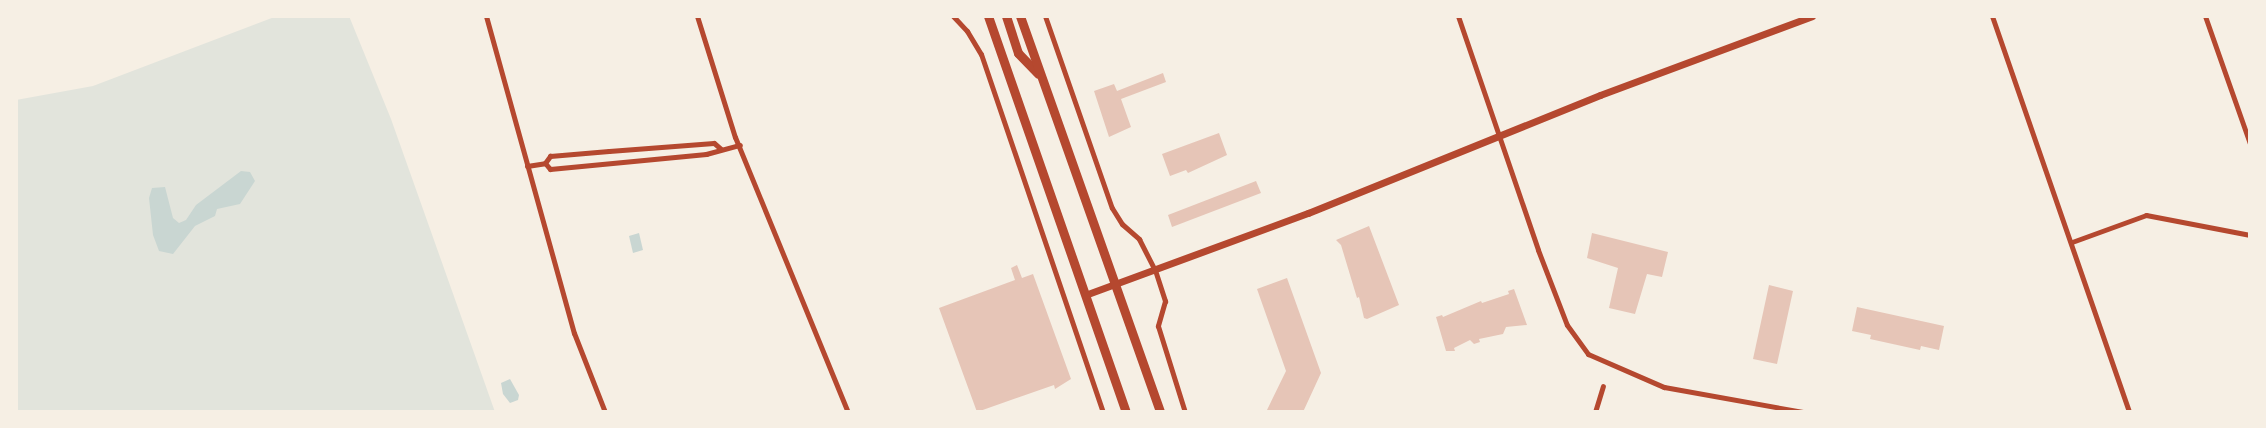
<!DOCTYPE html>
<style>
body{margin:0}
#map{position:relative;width:2266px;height:428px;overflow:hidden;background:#f6efe4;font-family:Mulish,sans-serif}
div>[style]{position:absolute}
.green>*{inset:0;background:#e2e4dc}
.water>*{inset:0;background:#c9d6d2}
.building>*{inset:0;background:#e6c5b7}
.minor>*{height:5px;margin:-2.5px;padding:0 2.5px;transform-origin:2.5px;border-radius:2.5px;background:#b5482f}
.tertiary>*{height:7px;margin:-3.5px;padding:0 3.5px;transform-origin:3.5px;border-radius:3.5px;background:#b5482f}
.primary>*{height:9px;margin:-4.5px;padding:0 4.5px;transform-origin:4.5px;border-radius:4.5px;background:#b5482f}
span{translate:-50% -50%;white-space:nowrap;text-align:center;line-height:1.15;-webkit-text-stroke:4px #f6efe4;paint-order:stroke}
.frame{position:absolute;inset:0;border:18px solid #f6efe4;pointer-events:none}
</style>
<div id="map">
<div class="green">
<div style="clip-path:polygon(277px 16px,349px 16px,391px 119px,495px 412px,16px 412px,16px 100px,93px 86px)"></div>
</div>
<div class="water">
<div style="clip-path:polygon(241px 171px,250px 172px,255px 181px,240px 204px,217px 209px,215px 216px,195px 226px,173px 254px,159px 251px,153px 235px,149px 198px,152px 188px,165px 187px,173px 218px,179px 223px,186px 220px,196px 205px)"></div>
<div style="clip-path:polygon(639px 233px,643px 250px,633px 253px,629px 236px)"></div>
<div style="clip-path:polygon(510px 379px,519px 395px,518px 400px,510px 403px,503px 394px,501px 383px)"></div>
</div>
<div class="building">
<div style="clip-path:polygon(1163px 73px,1166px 82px,1121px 99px,1131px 127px,1109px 137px,1094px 91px,1114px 84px,1117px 91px)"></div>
<div style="clip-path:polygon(1219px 133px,1227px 155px,1188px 173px,1186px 170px,1170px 176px,1162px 154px)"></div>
<div style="clip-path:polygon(1256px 181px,1261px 193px,1172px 227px,1168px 215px)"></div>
<div style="clip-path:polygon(1369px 226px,1399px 305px,1367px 319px,1364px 318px,1359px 297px,1357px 298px,1341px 245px,1336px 240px)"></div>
<div style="clip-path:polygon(1592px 233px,1668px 252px,1662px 277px,1647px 274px,1635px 314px,1609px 308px,1618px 268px,1587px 258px)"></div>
<div style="clip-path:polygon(1017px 265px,1022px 278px,1033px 274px,1071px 379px,1055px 389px,1054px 385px,977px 412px,939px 308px,1015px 280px,1011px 268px)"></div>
<div style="clip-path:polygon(1287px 278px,1321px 373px,1303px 412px,1266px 412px,1286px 371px,1257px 289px)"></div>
<div style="clip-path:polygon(1769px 285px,1793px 291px,1777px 364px,1753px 359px)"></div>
<div style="clip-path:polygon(1514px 289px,1527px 325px,1506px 327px,1503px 334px,1479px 339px,1480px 342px,1474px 344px,1470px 340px,1454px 348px,1455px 351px,1446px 351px,1436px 317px,1442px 315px,1443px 317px,1481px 301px,1482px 303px,1509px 294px,1508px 291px)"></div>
<div style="clip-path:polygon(1857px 307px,1944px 326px,1939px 350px,1921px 346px,1920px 350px,1870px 339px,1871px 335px,1852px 331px)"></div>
</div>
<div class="minor">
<div style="left:486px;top:16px;width:329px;rotate:74.5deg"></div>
<div style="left:574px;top:333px;width:85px;rotate:68.6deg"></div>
<div style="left:697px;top:16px;width:127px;rotate:72.6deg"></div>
<div style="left:735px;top:137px;width:297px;rotate:67.7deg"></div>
<div style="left:953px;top:16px;width:21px;rotate:47deg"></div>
<div style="left:967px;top:31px;width:27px;rotate:59deg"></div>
<div style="left:981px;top:54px;width:378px;rotate:71.2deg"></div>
<div style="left:1045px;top:16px;width:203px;rotate:70.8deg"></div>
<div style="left:1112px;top:208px;width:19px;rotate:58deg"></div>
<div style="left:1122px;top:224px;width:23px;rotate:41deg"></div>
<div style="left:1139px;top:239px;width:35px;rotate:63deg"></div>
<div style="left:1155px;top:270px;width:33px;rotate:72deg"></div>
<div style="left:1165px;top:301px;width:26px;rotate:106deg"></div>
<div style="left:1158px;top:326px;width:90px;rotate:72.6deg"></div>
<div style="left:1458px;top:16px;width:247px;rotate:71.1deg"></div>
<div style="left:1538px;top:250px;width:80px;rotate:68.9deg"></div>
<div style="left:1567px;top:325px;width:36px;rotate:54deg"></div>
<div style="left:1588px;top:354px;width:83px;rotate:23.5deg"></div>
<div style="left:1664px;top:387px;width:141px;rotate:10.2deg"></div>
<div style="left:1992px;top:16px;width:419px;rotate:70.9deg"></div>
<div style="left:2205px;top:16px;width:136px;rotate:70.6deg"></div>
<div style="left:545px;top:163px;width:8px;rotate:50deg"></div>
<div style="left:550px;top:169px;width:157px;rotate:-5.5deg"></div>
<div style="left:706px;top:154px;width:35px;rotate:-15deg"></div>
<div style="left:527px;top:166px;width:18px;rotate:-9deg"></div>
<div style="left:545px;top:163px;width:9px;rotate:-54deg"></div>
<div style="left:550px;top:156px;width:59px;rotate:-4.8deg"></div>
<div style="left:609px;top:151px;width:105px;rotate:-4.4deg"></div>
<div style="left:714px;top:143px;width:9px;rotate:41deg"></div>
<div style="left:2072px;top:242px;width:79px;rotate:-20deg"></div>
<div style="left:2146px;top:215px;width:106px;rotate:10.9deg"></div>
<div style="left:1595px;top:412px;width:27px;rotate:-73deg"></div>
</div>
<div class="tertiary">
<div style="left:1085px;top:295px;width:238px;rotate:-20.2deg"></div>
<div style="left:1308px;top:213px;width:315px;rotate:-22deg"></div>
<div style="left:1600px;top:95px;width:226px;rotate:-20.4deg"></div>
</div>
<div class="primary">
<div style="left:988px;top:16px;width:419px;rotate:70.8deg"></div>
<div style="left:1006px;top:16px;width:39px;rotate:72deg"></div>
<div style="left:1018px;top:53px;width:29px;rotate:46deg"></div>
<div style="left:1020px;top:16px;width:420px;rotate:70.5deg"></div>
</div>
<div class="frame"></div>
</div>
